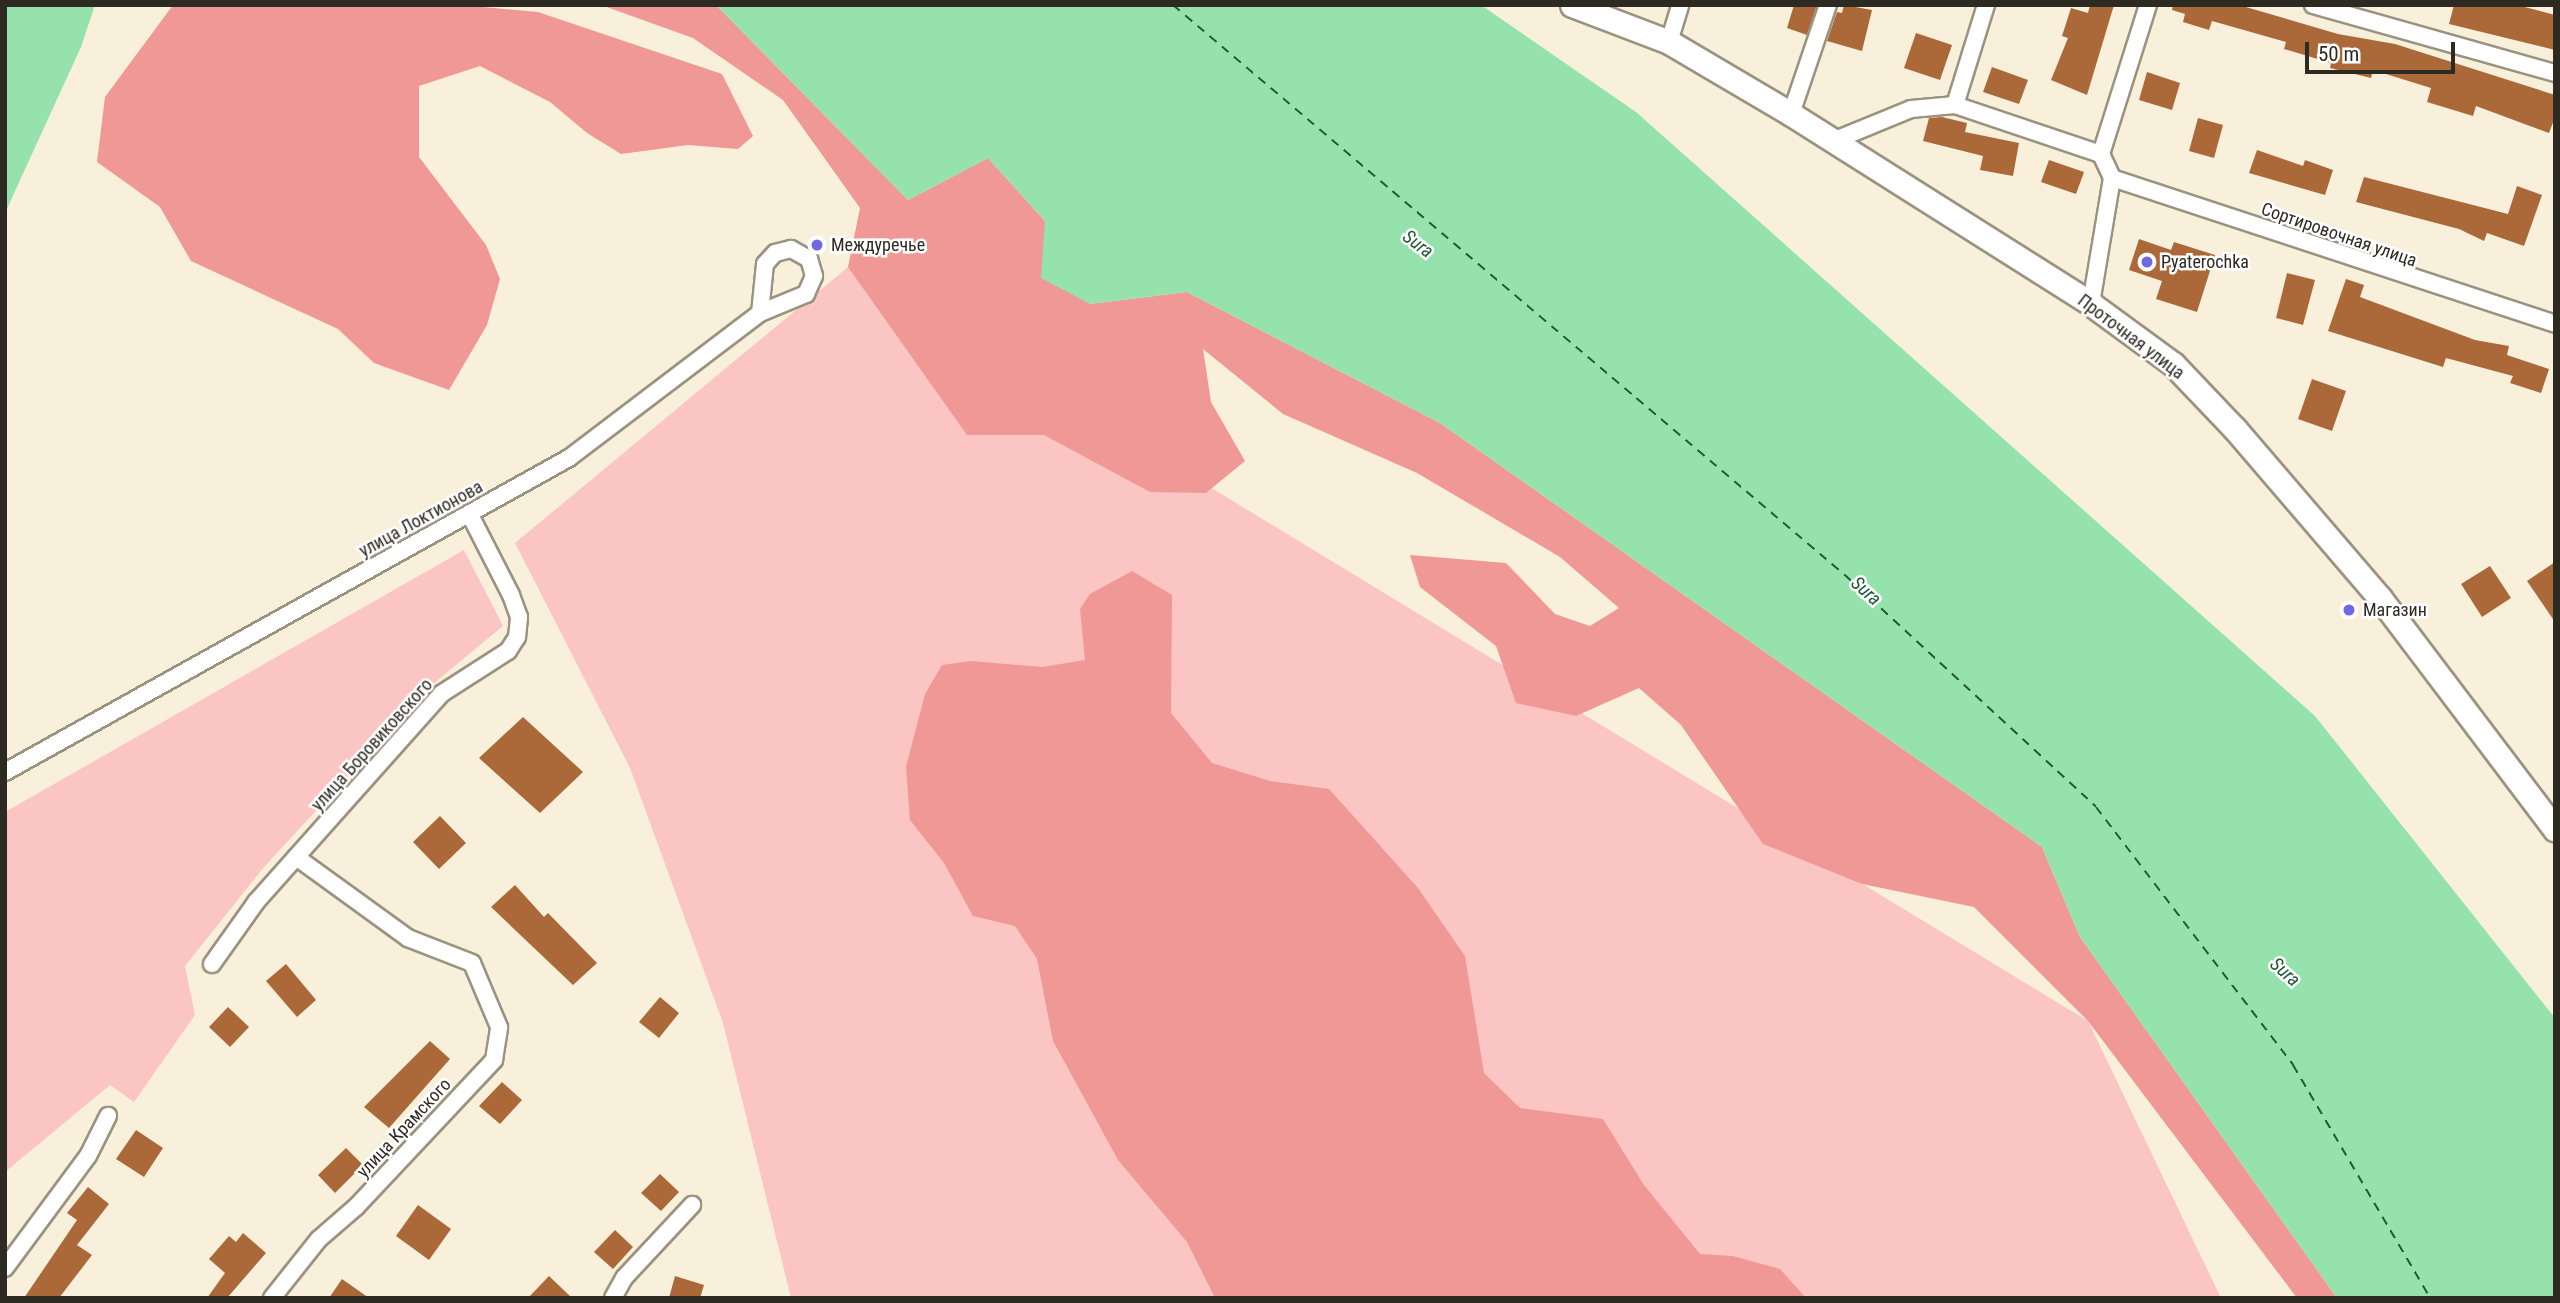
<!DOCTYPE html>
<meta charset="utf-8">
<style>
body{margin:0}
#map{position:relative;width:2560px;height:1303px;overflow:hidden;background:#f9f0dc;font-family:"Roboto Condensed",sans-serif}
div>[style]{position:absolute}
.green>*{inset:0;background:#fbc5c3}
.forest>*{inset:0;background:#f09896}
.water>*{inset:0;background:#96e2ad}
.ferry>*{height:2px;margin-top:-1px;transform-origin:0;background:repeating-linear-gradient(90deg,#215835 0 9px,transparent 0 16px)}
.building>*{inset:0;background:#ab6839}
.roads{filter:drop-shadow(2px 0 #9b9280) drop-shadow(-2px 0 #9b9280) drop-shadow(0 2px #9b9280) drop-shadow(0 -2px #9b9280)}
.minor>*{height:16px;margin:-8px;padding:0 8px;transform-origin:8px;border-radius:8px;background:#fff}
.secondary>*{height:23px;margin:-11.5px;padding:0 11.5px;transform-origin:11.5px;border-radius:11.5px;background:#fff}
.dots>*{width:19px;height:19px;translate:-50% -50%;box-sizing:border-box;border:4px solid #fff;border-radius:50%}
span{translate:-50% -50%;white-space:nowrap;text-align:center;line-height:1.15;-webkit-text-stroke:5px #fff;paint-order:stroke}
.street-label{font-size:18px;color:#2d2a22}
.poi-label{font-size:18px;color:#2d2a22}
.left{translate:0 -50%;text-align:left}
.water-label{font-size:19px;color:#215835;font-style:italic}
.frame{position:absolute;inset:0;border:7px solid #2d2a22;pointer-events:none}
.scale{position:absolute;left:2305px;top:42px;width:150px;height:32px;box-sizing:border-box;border:4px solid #2d2a22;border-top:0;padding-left:9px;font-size:21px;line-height:24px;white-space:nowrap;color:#2d2a22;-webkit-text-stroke:5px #fff;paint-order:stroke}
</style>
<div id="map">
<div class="green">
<div style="clip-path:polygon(848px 267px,2088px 1021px,2221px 1298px,791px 1298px,723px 1023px,630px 768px,515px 543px)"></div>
<div style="clip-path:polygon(464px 550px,503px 626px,433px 684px,264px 867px,185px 966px,195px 1015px,134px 1102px,110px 1085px,5px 1172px,5px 812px)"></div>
</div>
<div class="forest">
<div style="clip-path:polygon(173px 5px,461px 5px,538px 12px,722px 74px,753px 136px,738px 149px,688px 145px,621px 154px,587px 133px,550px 102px,480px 66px,419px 86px,419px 157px,486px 245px,500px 279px,487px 325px,449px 390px,374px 363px,338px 329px,191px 261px,160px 207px,97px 162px,105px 97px)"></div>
<div style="clip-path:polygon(601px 5px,716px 5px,908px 200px,988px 158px,1045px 221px,1090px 304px,1187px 292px,1440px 423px,2042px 847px,2080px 937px,2337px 1298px,2297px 1298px,2088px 1021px,1974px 907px,1862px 884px,1763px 844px,1681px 725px,1639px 688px,1576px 716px,1516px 703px,1496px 646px,1420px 587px,1410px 555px,1506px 563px,1555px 614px,1590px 626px,1619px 608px,1560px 557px,1417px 473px,1283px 414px,1203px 349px,1211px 402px,1245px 461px,1206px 493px,1150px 492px,1044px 435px,967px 435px,848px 267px,860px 208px,783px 100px,693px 38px)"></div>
<div style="clip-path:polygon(1132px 571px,1172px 595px,1171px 713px,1212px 763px,1270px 781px,1329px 789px,1418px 888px,1465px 956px,1484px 1073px,1520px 1108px,1603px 1119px,1644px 1185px,1700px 1254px,1733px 1256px,1780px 1269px,1806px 1298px,1215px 1298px,1187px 1242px,1118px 1160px,1053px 1041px,1037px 959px,1015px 926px,973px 916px,944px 863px,910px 820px,906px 767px,925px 694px,942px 665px,971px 661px,1042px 667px,1085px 660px,1080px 609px,1090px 594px)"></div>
</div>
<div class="water">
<div style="clip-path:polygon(5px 5px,95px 5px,81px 47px,5px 213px)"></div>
<div style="clip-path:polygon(716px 5px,1481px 5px,1636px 112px,2315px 716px,2555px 1018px,2555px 1298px,2337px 1298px,2080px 937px,2042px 847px,1440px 423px,1187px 292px,1090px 304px,1041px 278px,1045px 221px,988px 158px,908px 200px)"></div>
</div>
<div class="ferry">
<div style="left:1173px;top:5px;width:883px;rotate:40.31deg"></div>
<div style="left:1846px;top:576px;width:340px;rotate:42.7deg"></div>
<div style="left:2096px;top:807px;width:325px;rotate:52.6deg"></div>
<div style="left:2293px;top:1065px;width:270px;rotate:59.5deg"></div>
</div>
<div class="building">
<div style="clip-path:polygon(1794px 5px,1817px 5px,1807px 35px,1787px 28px)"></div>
<div style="clip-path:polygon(1844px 5px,1872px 10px,1862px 51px,1827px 41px,1837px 12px,1842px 13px)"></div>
<div style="clip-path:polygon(2090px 5px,2114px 5px,2087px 95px,2051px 80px,2068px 38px,2062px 36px,2071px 8px,2088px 13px)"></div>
<div style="clip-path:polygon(2173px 5px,2239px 5px,2338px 34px,2395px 44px,2555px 95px,2555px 117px,2549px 133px,2476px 106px,2473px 116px,2427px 102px,2431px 88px,2373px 70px,2371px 78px,2330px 68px,2331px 63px,2284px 49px,2286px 42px,2212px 21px,2209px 30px,2183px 22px,2185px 14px,2172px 10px)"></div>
<div style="clip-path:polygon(2454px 5px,2517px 5px,2555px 15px,2555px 50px,2449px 24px)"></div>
<div style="clip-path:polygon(1916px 33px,1952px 45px,1940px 80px,1904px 68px)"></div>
<div style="clip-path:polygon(1992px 67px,2028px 80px,2019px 104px,1983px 92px)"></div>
<div style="clip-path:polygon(2147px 72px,2180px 83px,2172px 110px,2139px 100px)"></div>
<div style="clip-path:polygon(1942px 117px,1967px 123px,1965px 132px,2019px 143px,2013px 176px,1980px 170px,1983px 156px,1923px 141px,1929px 118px)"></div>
<div style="clip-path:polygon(2198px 118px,2223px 125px,2214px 158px,2189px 151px)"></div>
<div style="clip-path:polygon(2257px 150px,2303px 166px,2305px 160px,2333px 170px,2325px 195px,2249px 173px)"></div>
<div style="clip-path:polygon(2049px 160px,2084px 172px,2076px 194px,2041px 182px)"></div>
<div style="clip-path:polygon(2364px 177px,2508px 214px,2517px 186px,2542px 195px,2524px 246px,2487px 233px,2484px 241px,2459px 229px,2356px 202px)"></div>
<div style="clip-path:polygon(2139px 239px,2171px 250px,2174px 242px,2215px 255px,2197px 312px,2156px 299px,2162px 281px,2129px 270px)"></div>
<div style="clip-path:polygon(2287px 273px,2315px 280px,2303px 325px,2276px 318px)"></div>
<div style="clip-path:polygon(2346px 279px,2364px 285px,2360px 297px,2475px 340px,2509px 346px,2507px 355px,2549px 369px,2541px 393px,2510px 383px,2513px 376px,2446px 358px,2443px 367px,2328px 331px)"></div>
<div style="clip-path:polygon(2312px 379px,2346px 391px,2332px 431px,2298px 419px)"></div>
<div style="clip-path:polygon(2555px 562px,2555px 622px,2527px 581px)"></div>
<div style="clip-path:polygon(2490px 566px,2511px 598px,2482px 617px,2461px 584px)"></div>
<div style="clip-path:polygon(523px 717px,583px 772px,540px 813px,479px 758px)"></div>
<div style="clip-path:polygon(440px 816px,466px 843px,439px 869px,413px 842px)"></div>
<div style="clip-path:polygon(515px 885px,544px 917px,548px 913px,597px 963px,573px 985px,491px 907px)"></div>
<div style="clip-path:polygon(286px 964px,316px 1000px,297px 1017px,266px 981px)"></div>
<div style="clip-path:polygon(660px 997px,679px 1013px,659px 1038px,639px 1022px)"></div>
<div style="clip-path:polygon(228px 1007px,249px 1027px,230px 1047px,209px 1027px)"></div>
<div style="clip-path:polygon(430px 1041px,450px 1059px,389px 1128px,364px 1107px)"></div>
<div style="clip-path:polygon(502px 1082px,522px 1100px,500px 1124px,479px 1106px)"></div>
<div style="clip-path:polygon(136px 1130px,163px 1148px,144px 1177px,116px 1159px)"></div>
<div style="clip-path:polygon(346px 1148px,363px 1165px,335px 1193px,318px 1175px)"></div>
<div style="clip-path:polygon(660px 1174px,679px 1192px,661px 1211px,641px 1193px)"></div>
<div style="clip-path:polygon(88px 1187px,109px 1204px,77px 1245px,92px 1255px,59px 1298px,24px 1298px,77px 1220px,67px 1213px)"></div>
<div style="clip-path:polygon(418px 1205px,451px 1229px,429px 1260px,396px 1236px)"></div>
<div style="clip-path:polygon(615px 1230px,633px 1247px,613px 1269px,594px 1252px)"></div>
<div style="clip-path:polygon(243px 1233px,266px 1253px,227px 1298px,207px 1298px,225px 1273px,209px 1259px,229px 1236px,236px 1242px)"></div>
<div style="clip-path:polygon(549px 1276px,572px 1298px,528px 1298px)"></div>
<div style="clip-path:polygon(675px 1276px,704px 1285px,700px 1298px,669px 1298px)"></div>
<div style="clip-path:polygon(342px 1279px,369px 1298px,329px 1298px)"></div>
</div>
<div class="roads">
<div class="minor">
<div style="left:2313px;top:5px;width:251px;rotate:15.7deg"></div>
<div style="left:1669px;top:42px;width:39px;rotate:-73deg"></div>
<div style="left:1955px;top:105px;width:105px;rotate:-72.8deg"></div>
<div style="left:1791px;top:114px;width:115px;rotate:-71.3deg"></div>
<div style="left:1833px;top:141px;width:84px;rotate:-22.3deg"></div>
<div style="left:1911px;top:109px;width:44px;rotate:-5.2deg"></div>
<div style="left:1955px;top:105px;width:154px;rotate:18.6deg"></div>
<div style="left:2101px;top:154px;width:26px;rotate:65deg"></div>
<div style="left:2112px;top:178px;width:128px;rotate:99.5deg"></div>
<div style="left:2101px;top:154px;width:156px;rotate:-72.5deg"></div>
<div style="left:2112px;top:178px;width:466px;rotate:18.2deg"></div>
<div style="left:5px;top:772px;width:646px;rotate:-29.11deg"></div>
<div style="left:569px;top:458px;width:240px;rotate:-37.2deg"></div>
<div style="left:760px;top:313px;width:50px;rotate:-22.4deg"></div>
<div style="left:806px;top:294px;width:20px;rotate:-66deg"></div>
<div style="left:814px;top:276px;width:18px;rotate:-106deg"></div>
<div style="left:809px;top:259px;width:21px;rotate:-151deg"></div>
<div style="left:791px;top:249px;width:16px;rotate:166deg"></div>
<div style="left:775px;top:253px;width:15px;rotate:132deg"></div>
<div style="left:765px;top:264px;width:49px;rotate:95.8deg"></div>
<div style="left:212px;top:964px;width:76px;rotate:-54.6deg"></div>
<div style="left:256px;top:902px;width:278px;rotate:-48.3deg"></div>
<div style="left:441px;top:694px;width:80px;rotate:-32.7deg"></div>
<div style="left:508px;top:651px;width:17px;rotate:-57deg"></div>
<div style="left:517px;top:637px;width:20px;rotate:-84deg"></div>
<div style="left:519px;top:617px;width:23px;rotate:-110deg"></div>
<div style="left:511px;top:595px;width:90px;rotate:-117.1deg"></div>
<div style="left:5px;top:1268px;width:139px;rotate:-53.5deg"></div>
<div style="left:88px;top:1156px;width:45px;rotate:-63.4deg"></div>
<div style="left:272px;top:1298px;width:75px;rotate:-51.5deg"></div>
<div style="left:319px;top:1239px;width:49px;rotate:-40.9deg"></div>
<div style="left:356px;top:1207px;width:202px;rotate:-46.8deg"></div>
<div style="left:494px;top:1060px;width:33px;rotate:-81deg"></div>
<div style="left:499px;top:1027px;width:69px;rotate:-112.9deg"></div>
<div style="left:472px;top:963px;width:69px;rotate:-158.7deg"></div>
<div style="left:408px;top:938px;width:138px;rotate:-144.1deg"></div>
<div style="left:613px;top:1298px;width:23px;rotate:-61deg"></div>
<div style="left:624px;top:1278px;width:100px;rotate:-47deg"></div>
</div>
<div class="secondary">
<div style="left:1572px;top:5px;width:104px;rotate:20.9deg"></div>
<div style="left:1669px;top:42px;width:142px;rotate:30.5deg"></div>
<div style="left:1791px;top:114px;width:355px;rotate:32.3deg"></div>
<div style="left:2091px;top:304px;width:102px;rotate:36.2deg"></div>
<div style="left:2173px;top:364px;width:90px;rotate:46.4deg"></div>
<div style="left:2235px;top:429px;width:223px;rotate:49.4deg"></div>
<div style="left:2380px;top:598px;width:290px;rotate:52.9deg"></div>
</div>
</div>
<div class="dots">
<div style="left:817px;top:245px;background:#7068e2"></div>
<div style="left:2147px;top:262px;background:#7068e2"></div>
<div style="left:2349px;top:610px;background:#7068e2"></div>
</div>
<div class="street-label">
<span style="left:2339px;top:235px;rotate:19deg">Сортировочная улица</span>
<span style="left:2131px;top:337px;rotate:37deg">Проточная улица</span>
<span style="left:421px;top:519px;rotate:-29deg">улица Локтионова</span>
<span style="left:372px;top:745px;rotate:-48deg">улица Боровиковского</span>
<span style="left:404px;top:1128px;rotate:-47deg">улица Крамского</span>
</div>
<div class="poi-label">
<span class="left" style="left:831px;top:245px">Междуречье</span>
<span class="left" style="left:2161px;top:262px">Pyaterochka</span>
<span class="left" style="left:2363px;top:610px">Магазин</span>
</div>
<div class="water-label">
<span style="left:1418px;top:244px;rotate:37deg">Sura</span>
<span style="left:1866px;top:591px;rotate:42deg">Sura</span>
<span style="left:2285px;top:972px;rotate:42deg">Sura</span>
</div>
<div class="frame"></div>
<div class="scale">50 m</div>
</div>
